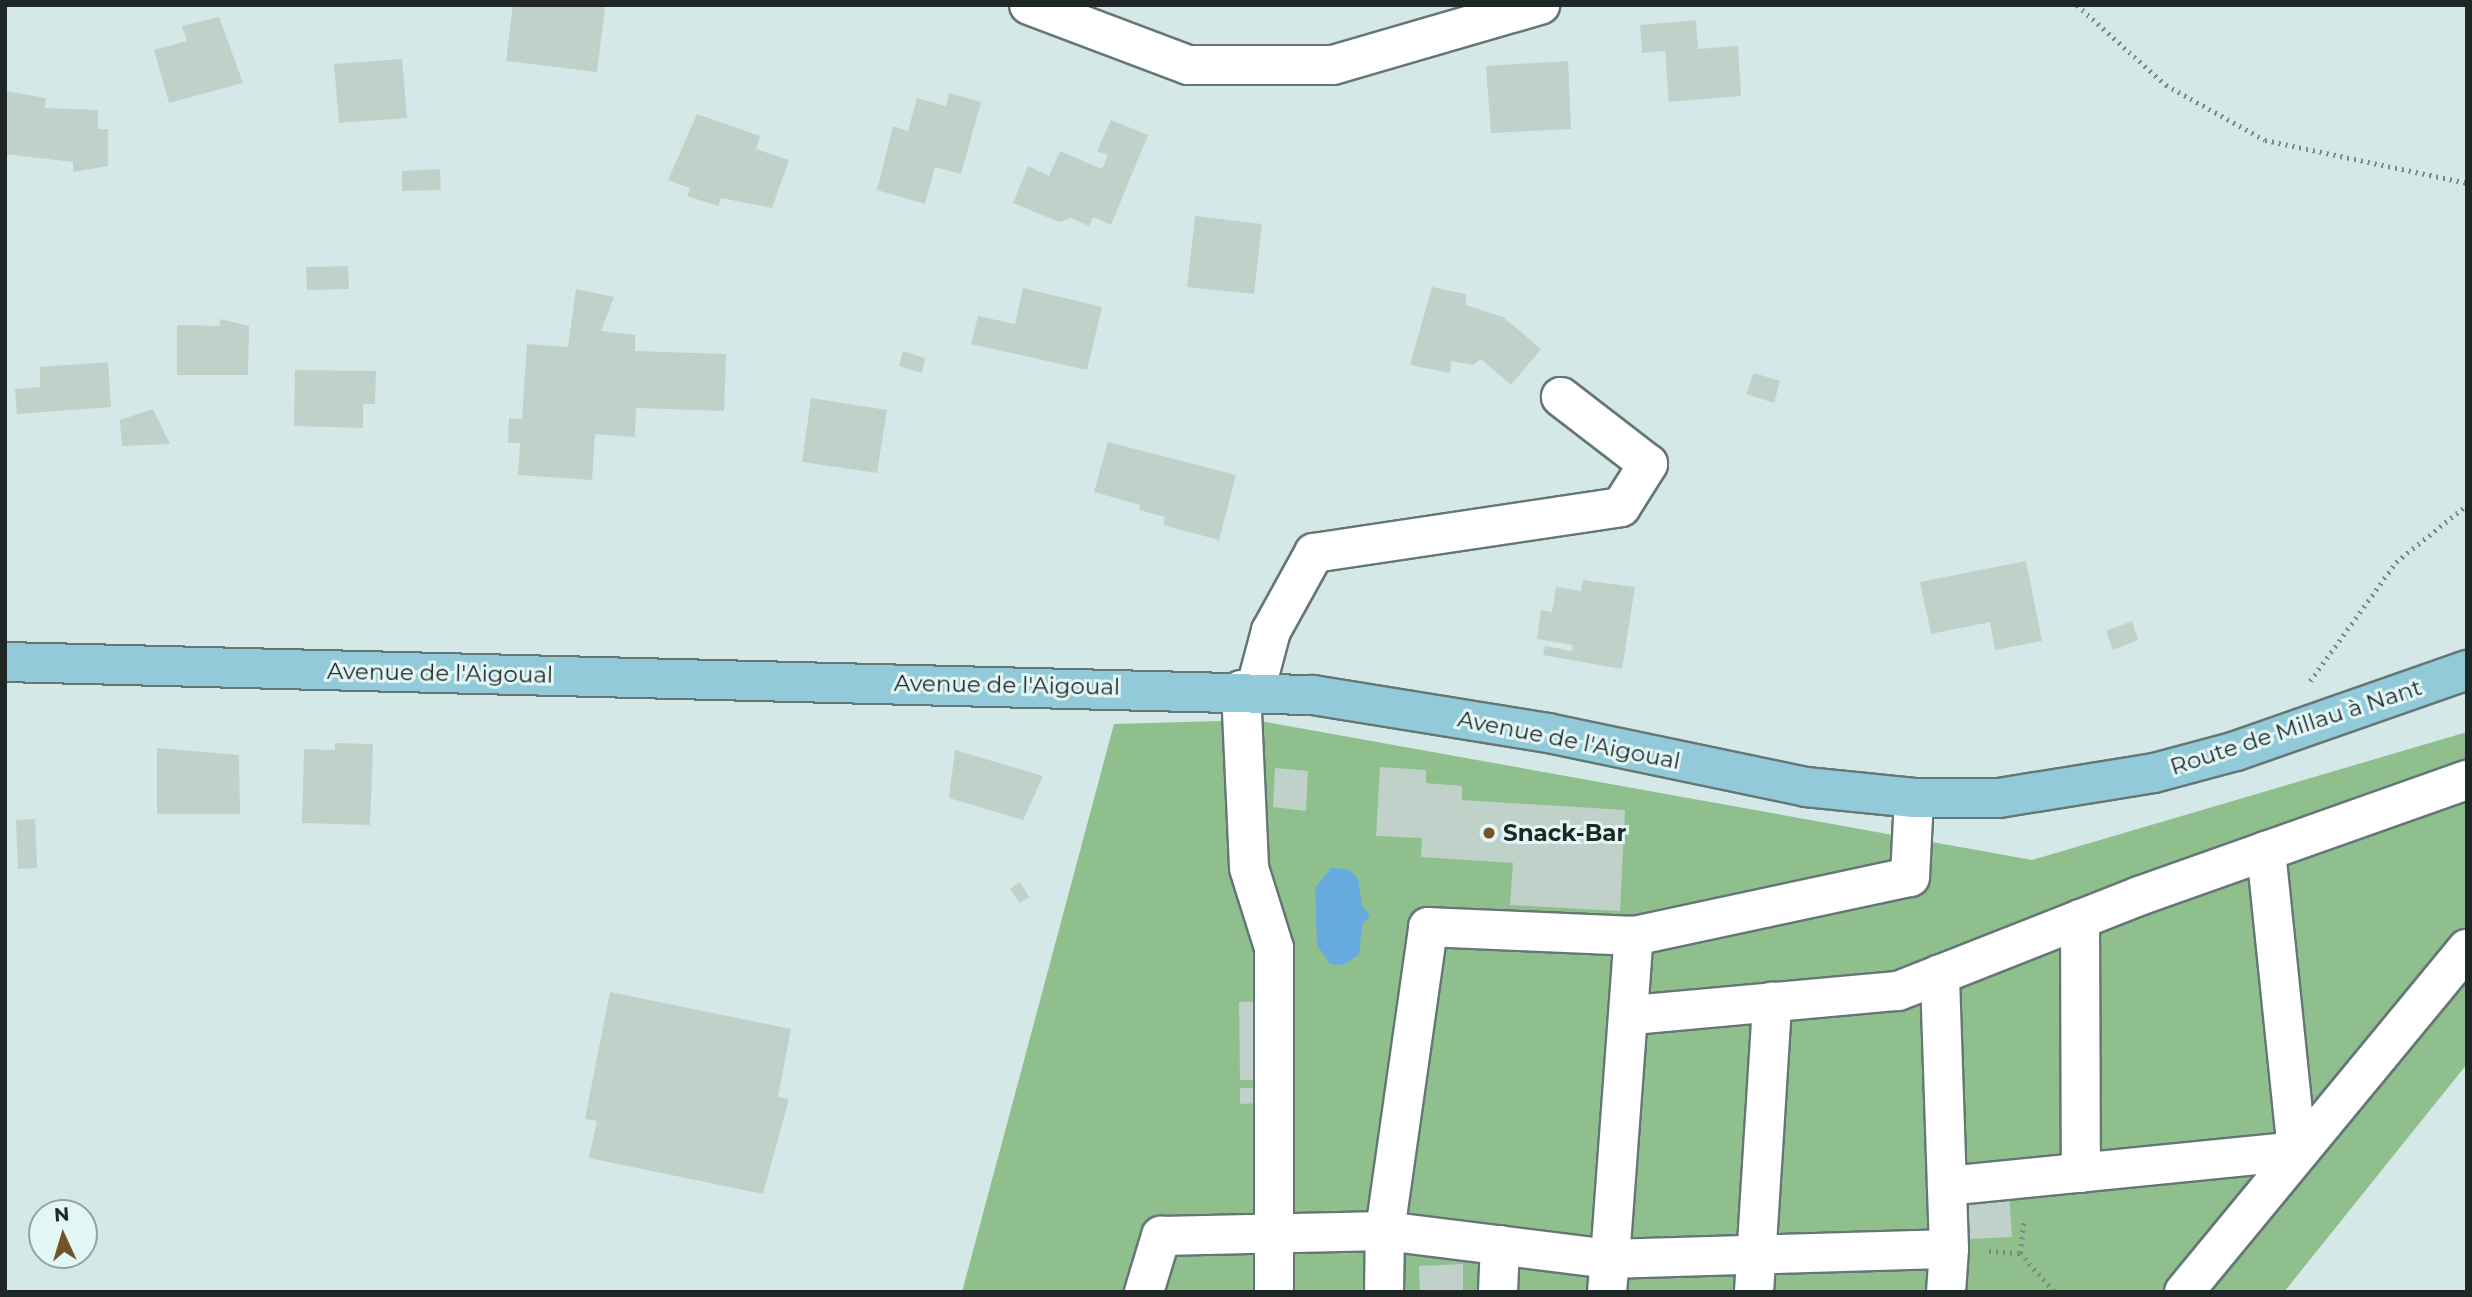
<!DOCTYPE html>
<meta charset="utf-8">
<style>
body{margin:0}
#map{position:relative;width:2472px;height:1297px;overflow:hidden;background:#d5e8e8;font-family:Montserrat,sans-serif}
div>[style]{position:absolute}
.green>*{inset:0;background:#8ebf8d}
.water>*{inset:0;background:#66abe0}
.building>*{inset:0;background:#c0d1ca}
.path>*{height:4.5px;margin-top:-2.25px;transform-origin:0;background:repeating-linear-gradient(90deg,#7b8989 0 2px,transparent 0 7px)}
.roads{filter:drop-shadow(2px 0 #657676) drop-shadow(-2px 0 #657676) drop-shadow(0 2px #657676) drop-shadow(0 -2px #657676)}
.minor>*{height:38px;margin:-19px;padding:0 19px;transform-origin:19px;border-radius:19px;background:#fff}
.major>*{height:38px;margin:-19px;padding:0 19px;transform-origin:19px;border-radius:19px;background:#93cad9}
.dots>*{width:19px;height:19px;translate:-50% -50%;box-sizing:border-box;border:4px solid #e2f6f5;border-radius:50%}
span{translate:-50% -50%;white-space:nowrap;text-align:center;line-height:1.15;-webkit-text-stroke:6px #e2f6f5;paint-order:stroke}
.street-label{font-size:23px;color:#1f2726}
.poi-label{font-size:23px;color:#1f2726;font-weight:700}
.left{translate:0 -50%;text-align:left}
.frame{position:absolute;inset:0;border:7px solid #1f2726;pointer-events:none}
.north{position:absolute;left:28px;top:1199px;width:70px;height:70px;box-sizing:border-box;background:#e2f6f5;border:2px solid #94a3a2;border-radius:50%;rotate:356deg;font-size:19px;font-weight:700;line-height:28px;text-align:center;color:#1f2726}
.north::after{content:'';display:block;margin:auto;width:24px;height:32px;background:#74532a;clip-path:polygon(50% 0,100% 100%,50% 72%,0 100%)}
</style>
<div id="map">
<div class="green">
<div style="clip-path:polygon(1255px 720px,2032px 860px,2467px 732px,2467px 1064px,2284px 1292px,962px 1292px,1114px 724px)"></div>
</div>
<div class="water">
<div style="clip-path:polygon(1331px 868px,1348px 869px,1358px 878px,1362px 906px,1370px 915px,1362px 925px,1359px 955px,1343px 965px,1330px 964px,1317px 945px,1315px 888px)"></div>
</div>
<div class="building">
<div style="clip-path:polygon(513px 5px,605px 7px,597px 72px,506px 61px)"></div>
<div style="clip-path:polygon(219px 17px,243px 83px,169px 103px,154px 50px,187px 41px,182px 26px)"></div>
<div style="clip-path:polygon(1696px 20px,1698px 49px,1738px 46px,1741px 96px,1669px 102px,1665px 51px,1642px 53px,1640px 25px)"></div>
<div style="clip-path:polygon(402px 59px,407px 118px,339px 123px,334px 64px)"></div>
<div style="clip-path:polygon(1568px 61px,1571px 129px,1491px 133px,1486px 66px)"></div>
<div style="clip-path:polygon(5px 91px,46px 98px,45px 108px,98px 110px,98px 129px,108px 129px,108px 166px,73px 172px,73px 162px,5px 154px)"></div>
<div style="clip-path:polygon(949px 93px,981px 102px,961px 174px,935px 167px,925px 204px,877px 190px,893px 126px,908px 131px,917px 98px,946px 106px)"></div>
<div style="clip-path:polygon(697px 114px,760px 136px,756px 149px,789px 160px,772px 208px,721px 198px,718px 206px,687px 196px,690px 188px,668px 180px)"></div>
<div style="clip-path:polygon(1111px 120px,1148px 135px,1111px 225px,1093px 217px,1089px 226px,1071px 218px,1059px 222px,1013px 203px,1028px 166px,1049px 176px,1060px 151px,1102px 169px,1108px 155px,1097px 151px)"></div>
<div style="clip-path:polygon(440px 169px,441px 190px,402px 191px,402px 171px)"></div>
<div style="clip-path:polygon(1195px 216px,1262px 224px,1254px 294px,1187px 287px)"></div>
<div style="clip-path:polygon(348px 266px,349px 289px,307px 290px,306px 267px)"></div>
<div style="clip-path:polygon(1432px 287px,1466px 294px,1466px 305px,1503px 317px,1541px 349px,1511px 385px,1481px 359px,1473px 365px,1451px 361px,1450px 373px,1410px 365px)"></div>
<div style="clip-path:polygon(1023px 288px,1102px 307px,1087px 370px,971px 344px,978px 316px,1015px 324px)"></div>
<div style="clip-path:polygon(576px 289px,614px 297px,601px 331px,635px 335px,635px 351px,726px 354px,724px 411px,636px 408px,635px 437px,595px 434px,592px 480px,518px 475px,520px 443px,508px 443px,509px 418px,522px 419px,527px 344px,568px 347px)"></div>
<div style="clip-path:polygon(220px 319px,249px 326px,248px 375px,177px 375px,177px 325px,220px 326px)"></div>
<div style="clip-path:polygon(903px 351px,925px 358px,922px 373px,899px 366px)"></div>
<div style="clip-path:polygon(108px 362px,111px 407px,17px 414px,15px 389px,40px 387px,40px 367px)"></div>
<div style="clip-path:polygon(295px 370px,376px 371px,375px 404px,363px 404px,363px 428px,294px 426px)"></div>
<div style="clip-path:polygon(1754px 373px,1780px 381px,1774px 403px,1746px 394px)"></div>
<div style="clip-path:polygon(811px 398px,887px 410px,877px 473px,802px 462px)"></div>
<div style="clip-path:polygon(153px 409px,170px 444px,122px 446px,120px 420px)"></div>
<div style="clip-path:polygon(1108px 442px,1236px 475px,1219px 540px,1163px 525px,1165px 517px,1139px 510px,1140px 505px,1094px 492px)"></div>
<div style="clip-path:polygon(2026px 561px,2042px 641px,1995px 650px,1990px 622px,1931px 634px,1920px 582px)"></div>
<div style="clip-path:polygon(1583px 580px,1635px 587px,1622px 669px,1543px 655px,1545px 646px,1572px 651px,1573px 645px,1537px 639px,1541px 610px,1552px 612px,1556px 587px,1581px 591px)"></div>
<div style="clip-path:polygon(2132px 621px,2138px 640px,2113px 650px,2106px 631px)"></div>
<div style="clip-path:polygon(335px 743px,373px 744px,370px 825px,302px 823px,304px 749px,335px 750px)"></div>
<div style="clip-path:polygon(157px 748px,239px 755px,240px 814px,157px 814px)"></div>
<div style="clip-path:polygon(955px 750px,1043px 776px,1023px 820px,949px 798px)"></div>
<div style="clip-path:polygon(1380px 767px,1426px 770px,1426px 783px,1462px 786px,1462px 800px,1625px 810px,1620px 911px,1510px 905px,1513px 863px,1421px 857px,1422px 838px,1376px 836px)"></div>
<div style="clip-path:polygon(1275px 768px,1308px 771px,1306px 811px,1273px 807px)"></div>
<div style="clip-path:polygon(35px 819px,37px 868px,18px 869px,16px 820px)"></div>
<div style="clip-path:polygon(1020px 882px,1029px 897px,1020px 903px,1010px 889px)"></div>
<div style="clip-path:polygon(610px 992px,791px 1029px,778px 1097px,789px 1099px,763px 1194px,589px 1158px,597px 1121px,585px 1119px)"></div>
<div style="clip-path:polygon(1263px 1001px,1264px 1080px,1240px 1080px,1239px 1002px)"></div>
<div style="clip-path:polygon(1240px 1088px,1259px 1088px,1259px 1103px,1240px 1104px)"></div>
<div style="clip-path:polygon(2009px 1193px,2012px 1237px,1968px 1239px,1965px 1196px)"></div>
<div style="clip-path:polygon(1463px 1264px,1463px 1292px,1420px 1292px,1419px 1266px)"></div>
</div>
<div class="path">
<div style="left:2077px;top:5px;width:120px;rotate:42deg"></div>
<div style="left:2166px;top:85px;width:113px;rotate:29.1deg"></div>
<div style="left:2265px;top:140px;width:207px;rotate:12deg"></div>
<div style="left:2310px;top:681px;width:147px;rotate:-54.1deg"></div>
<div style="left:2396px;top:562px;width:91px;rotate:-38.8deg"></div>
<div style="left:1989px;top:1251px;width:31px;rotate:4deg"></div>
<div style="left:2020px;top:1253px;width:52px;rotate:48.1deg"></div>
<div style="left:2020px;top:1253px;width:34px;rotate:-83deg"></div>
</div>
<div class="roads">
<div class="minor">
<div style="left:1029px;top:5px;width:170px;rotate:20.7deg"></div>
<div style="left:1188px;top:65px;width:145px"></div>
<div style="left:1333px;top:65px;width:216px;rotate:-16.2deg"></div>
<div style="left:1241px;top:690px;width:178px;rotate:87.4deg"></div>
<div style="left:1249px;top:868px;width:84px;rotate:72.6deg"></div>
<div style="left:1274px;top:948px;width:344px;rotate:90deg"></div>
<div style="left:1255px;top:691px;width:62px;rotate:-75.1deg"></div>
<div style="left:1271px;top:631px;width:89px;rotate:-61.1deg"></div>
<div style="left:1314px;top:553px;width:310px;rotate:-8.5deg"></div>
<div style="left:1621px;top:507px;width:51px;rotate:-57.9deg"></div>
<div style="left:1648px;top:464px;width:110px;rotate:-142.4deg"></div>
<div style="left:2080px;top:919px;width:254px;rotate:89.8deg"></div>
<div style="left:1632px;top:1015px;width:267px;rotate:-5.2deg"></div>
<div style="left:1898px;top:991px;width:259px;rotate:-21.5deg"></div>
<div style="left:2139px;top:896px;width:348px;rotate:-19.5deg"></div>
<div style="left:1947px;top:1186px;width:352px;rotate:-5.7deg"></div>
<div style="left:2297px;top:1151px;width:302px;rotate:-95.9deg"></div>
<div style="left:1144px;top:1292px;width:59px;rotate:-73.1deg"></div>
<div style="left:1161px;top:1236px;width:224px;rotate:-1.3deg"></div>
<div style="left:1385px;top:1231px;width:227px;rotate:7.1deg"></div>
<div style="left:1610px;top:1259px;width:324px;rotate:-85.8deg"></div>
<div style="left:1634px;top:936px;width:282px;rotate:-12.1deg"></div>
<div style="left:1910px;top:877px;width:79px;rotate:-87.1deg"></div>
<div style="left:1384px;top:1292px;width:61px;rotate:-89.1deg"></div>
<div style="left:1385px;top:1231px;width:307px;rotate:-81.9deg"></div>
<div style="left:1428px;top:927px;width:206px;rotate:2.5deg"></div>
<div style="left:1498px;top:1292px;width:47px;rotate:-87.6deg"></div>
<div style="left:1607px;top:1292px;width:33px;rotate:-85deg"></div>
<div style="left:1610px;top:1259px;width:339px;rotate:-1.7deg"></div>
<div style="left:1949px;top:1249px;width:275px;rotate:-91.9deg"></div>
<div style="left:1754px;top:1292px;width:291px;rotate:-86.4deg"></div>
<div style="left:1946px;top:1292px;width:43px;rotate:-86deg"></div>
<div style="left:2184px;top:1292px;width:445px;rotate:-50.5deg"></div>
</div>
<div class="major">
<div style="left:5px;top:662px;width:1308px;rotate:1.45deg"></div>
<div style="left:1313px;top:695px;width:238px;rotate:9.2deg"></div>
<div style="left:1548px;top:733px;width:264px;rotate:11.8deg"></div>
<div style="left:1806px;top:787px;width:109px;rotate:5.8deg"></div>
<div style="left:1914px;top:798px;width:85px"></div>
<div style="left:1999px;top:798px;width:157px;rotate:-9.2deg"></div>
<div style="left:2154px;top:773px;width:85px;rotate:-15deg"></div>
<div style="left:2236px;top:751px;width:245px;rotate:-19.3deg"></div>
</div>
</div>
<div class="dots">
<div style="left:1489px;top:833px;background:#74532a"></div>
</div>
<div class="street-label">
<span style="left:440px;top:673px;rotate:1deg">Avenue de l'Aigoual</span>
<span style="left:1007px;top:685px;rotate:1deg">Avenue de l'Aigoual</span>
<span style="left:2296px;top:727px;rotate:-18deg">Route de Millau à Nant</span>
<span style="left:1569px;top:740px;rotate:11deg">Avenue de l'Aigoual</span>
</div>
<div class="poi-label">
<span class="left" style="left:1503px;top:833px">Snack-Bar</span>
</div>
<div class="frame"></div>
<div class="north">N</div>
</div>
